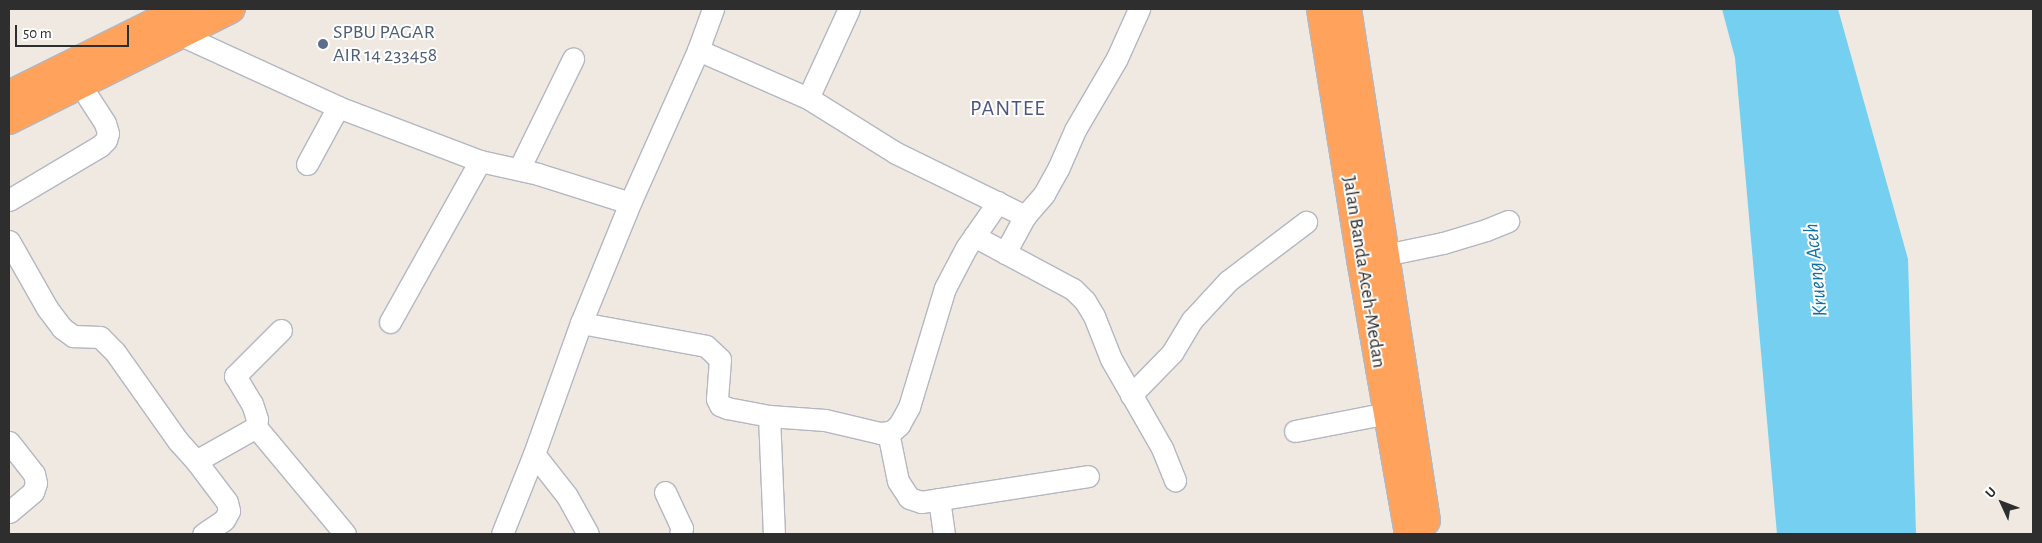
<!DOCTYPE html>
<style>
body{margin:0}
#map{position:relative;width:2042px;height:543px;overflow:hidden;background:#efe9e1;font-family:"Alegreya Sans",sans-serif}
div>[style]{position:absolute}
.water>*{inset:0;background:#75cff0}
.roads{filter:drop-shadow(1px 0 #b4b7c1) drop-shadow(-1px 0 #b4b7c1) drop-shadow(0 1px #b4b7c1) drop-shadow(0 -1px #b4b7c1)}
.minor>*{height:21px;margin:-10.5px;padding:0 10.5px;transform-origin:10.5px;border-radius:10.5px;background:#fff}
.highway>*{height:28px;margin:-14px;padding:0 14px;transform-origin:14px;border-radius:14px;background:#ffa35c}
.dots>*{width:14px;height:14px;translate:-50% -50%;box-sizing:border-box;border:2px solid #fff;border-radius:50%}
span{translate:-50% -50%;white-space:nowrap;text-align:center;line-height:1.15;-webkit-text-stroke:4px #fff;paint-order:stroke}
.service-label{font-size:20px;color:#4e5e75}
.left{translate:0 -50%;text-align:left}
.street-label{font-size:20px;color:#2e2e2e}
.water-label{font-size:21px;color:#0d6fa3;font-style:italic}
.quarter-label{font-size:22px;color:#4d5680;letter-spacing:1px}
.frame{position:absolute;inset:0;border:10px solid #2e2e2e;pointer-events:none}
.north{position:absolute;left:1977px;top:478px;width:50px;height:50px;-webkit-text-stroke:4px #fff;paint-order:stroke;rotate:313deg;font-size:14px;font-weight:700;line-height:20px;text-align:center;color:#2e2e2e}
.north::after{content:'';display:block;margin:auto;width:18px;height:22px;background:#2e2e2e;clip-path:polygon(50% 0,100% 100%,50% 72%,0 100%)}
.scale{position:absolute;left:15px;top:25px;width:114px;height:22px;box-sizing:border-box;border:2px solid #2e2e2e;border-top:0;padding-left:6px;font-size:15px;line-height:18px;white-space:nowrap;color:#2e2e2e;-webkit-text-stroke:4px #fff;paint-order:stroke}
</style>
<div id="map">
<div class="water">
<div style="clip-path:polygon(1722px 9px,1838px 9px,1908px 259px,1916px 534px,1777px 534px,1735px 58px)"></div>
</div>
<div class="roads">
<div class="minor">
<div style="left:181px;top:35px;width:173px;rotate:24.6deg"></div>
<div style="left:338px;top:107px;width:152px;rotate:20.8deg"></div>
<div style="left:480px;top:161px;width:59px;rotate:12.6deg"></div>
<div style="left:538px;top:174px;width:96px;rotate:17.5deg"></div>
<div style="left:698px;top:50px;width:120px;rotate:23.6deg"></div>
<div style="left:808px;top:98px;width:104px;rotate:32deg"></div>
<div style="left:896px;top:153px;width:144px;rotate:26deg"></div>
<div style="left:808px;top:98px;width:98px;rotate:-65.3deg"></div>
<div style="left:307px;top:164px;width:65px;rotate:-61.5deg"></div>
<div style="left:519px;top:169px;width:123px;rotate:-63.9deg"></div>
<div style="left:9px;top:200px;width:106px;rotate:-30.7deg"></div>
<div style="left:100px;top:146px;width:8px;rotate:-45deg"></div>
<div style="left:106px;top:140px;width:7px;rotate:-74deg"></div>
<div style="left:108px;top:133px;width:10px;rotate:-107deg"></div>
<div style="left:105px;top:123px;width:48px;rotate:-123deg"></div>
<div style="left:974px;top:236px;width:112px;rotate:28.2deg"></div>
<div style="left:1073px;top:289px;width:17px;rotate:45deg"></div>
<div style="left:1085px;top:301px;width:17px;rotate:59deg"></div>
<div style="left:1094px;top:316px;width:46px;rotate:68.4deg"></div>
<div style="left:1111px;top:359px;width:103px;rotate:60.2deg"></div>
<div style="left:1162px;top:448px;width:35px;rotate:68deg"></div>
<div style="left:9px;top:241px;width:77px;rotate:60.4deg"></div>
<div style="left:47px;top:308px;width:25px;rotate:53deg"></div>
<div style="left:62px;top:328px;width:14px;rotate:36deg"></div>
<div style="left:73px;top:336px;width:27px;rotate:2deg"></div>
<div style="left:100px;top:337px;width:21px;rotate:45deg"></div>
<div style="left:115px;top:352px;width:109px;rotate:54.7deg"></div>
<div style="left:178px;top:441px;width:27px;rotate:48deg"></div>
<div style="left:196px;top:461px;width:69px;rotate:-29.5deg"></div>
<div style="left:256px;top:427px;width:139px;rotate:50.2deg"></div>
<div style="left:1005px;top:253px;width:42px;rotate:-61.6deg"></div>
<div style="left:1025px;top:216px;width:29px;rotate:-49deg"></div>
<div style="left:1044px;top:194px;width:29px;rotate:-61deg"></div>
<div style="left:1058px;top:169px;width:43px;rotate:-66.4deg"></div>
<div style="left:1075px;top:130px;width:83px;rotate:-59.7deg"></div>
<div style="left:1117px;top:58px;width:54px;rotate:-65.8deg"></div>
<div style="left:1385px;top:255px;width:59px;rotate:-11.7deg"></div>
<div style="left:1443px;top:243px;width:45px;rotate:-16.8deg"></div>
<div style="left:1486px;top:230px;width:24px;rotate:-22deg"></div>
<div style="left:390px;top:322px;width:184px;rotate:-60.8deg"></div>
<div style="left:581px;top:323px;width:127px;rotate:10.4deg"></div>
<div style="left:706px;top:346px;width:19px;rotate:43deg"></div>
<div style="left:720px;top:359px;width:40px;rotate:94.3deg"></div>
<div style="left:717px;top:399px;width:7px;rotate:63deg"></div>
<div style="left:720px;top:405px;width:8px;rotate:23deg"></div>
<div style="left:727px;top:408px;width:43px;rotate:10.8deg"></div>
<div style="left:769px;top:416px;width:56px;rotate:4.1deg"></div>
<div style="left:825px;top:420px;width:57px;rotate:13.3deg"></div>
<div style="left:880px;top:433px;width:11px;rotate:-5deg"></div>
<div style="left:891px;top:432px;width:11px;rotate:-41deg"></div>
<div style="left:899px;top:425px;width:21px;rotate:-61deg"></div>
<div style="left:909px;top:407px;width:124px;rotate:-73.2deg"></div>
<div style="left:945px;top:288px;width:45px;rotate:-62.3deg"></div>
<div style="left:966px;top:248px;width:56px;rotate:-55.2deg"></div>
<div style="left:1131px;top:395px;width:59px;rotate:-45.7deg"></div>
<div style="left:1172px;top:353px;width:39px;rotate:-59deg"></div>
<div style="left:1192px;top:320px;width:53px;rotate:-47.3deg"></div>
<div style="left:1228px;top:281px;width:98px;rotate:-37.1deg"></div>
<div style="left:769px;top:416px;width:118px;rotate:87.6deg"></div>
<div style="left:256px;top:427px;width:8px;rotate:-83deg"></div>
<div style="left:257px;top:419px;width:16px;rotate:-108deg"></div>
<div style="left:252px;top:404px;width:33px;rotate:-121deg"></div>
<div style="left:235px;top:376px;width:65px;rotate:-45deg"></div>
<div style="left:1295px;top:431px;width:95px;rotate:-11deg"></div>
<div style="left:888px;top:432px;width:50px;rotate:78.5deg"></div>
<div style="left:898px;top:481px;width:20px;rotate:57deg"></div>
<div style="left:909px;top:498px;width:13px;rotate:18deg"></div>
<div style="left:921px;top:502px;width:169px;rotate:-8.8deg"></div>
<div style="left:9px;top:442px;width:41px;rotate:52deg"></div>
<div style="left:34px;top:474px;width:9px;rotate:77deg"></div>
<div style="left:36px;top:483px;width:9px;rotate:108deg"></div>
<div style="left:33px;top:492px;width:31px;rotate:140deg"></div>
<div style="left:534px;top:454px;width:53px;rotate:51.8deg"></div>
<div style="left:567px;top:496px;width:43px;rotate:61.1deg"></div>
<div style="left:196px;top:461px;width:51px;rotate:52.9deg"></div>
<div style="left:227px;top:502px;width:9px;rotate:77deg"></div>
<div style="left:229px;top:511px;width:10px;rotate:119deg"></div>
<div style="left:224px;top:520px;width:25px;rotate:146deg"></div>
<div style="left:665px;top:492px;width:40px;rotate:65deg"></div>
<div style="left:682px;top:528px;width:6px;rotate:108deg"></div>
<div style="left:939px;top:499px;width:35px;rotate:82deg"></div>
<div style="left:502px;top:534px;width:86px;rotate:-68.2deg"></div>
<div style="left:534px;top:454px;width:139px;rotate:-70.3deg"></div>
<div style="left:581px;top:323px;width:130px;rotate:-67.8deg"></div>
<div style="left:630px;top:203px;width:167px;rotate:-66deg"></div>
<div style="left:698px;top:50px;width:44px;rotate:-69.9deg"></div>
</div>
<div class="highway">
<div style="left:1321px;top:9px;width:253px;rotate:80.9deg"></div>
<div style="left:1361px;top:259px;width:279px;rotate:80.1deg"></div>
<div style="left:1347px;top:9px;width:518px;rotate:81.23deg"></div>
<div style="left:9px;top:95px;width:193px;rotate:-26.4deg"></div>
<div style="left:9px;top:120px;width:248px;rotate:-26.6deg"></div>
</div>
</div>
<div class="dots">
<div style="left:323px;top:44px;background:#5c6f8a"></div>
</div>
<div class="service-label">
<span class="left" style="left:333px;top:44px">SPBU PAGAR<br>AIR 14 233458</span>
</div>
<div class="street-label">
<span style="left:1364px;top:272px;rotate:81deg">Jalan Banda Aceh-Medan</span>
</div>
<div class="water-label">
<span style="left:1816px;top:270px;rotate:-96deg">Krueng Aceh</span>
</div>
<div class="quarter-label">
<span style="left:1008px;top:109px">PANTEE</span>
</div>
<div class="frame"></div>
<div class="north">U</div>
<div class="scale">50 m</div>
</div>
